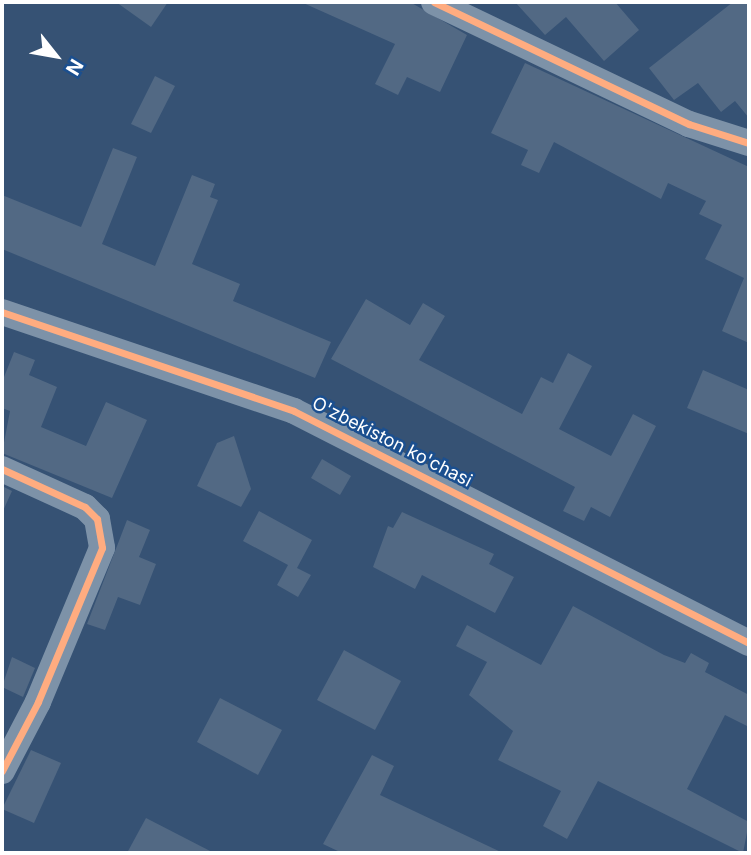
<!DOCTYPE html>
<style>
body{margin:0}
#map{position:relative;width:751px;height:855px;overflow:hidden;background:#365274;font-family:Inter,sans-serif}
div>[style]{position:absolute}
.building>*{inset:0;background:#526984}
.street>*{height:26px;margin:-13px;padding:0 13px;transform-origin:13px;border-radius:13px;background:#7d92a8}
.cycleway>*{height:7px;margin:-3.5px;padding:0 3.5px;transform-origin:3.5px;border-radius:3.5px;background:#ffac80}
span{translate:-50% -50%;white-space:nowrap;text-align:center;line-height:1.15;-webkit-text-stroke:5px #1b4f8f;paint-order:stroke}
.street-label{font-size:18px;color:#fff}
.frame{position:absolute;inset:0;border:4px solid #fff;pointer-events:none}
.north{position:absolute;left:21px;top:21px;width:70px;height:70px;-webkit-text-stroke:5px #1b4f8f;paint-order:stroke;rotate:121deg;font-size:19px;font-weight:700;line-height:28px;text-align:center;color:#fff}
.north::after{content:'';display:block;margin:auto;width:24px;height:32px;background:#fff;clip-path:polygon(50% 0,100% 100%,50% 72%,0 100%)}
</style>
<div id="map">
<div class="building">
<div style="clip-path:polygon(116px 2px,168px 2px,151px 27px)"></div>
<div style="clip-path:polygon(301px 2px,410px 2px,467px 35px,440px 92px,407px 77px,398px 95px,375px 84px,395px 44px)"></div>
<div style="clip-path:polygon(515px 2px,615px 2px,639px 30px,604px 61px,566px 17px,545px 35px)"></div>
<div style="clip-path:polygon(733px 2px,749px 2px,749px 118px,735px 101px,721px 112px,698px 83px,674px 100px,649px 68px)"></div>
<div style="clip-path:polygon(525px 63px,749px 167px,749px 343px,722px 331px,744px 278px,705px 259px,722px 225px,699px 214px,706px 201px,668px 183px,661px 199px,554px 142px,539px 173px,521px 165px,528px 150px,491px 133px)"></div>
<div style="clip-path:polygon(155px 76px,175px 86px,151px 133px,131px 124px)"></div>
<div style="clip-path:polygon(113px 148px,137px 157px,102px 244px,155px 266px,192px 175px,215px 184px,210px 197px,218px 200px,192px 264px,240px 284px,233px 301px,331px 342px,315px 378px,2px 249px,2px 195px,81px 227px)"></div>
<div style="clip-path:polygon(366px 299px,410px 325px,423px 303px,445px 316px,419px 360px,522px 414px,541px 377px,553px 383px,568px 353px,592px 366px,559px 429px,611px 456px,633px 414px,656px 426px,610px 517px,591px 507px,584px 521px,563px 511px,575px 487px,331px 359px)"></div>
<div style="clip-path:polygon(14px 352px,35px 360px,29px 375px,57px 387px,41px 427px,86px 446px,106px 402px,147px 420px,112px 498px,2px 453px,10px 411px,2px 408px,2px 382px)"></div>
<div style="clip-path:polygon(703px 370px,749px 390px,749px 434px,687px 408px)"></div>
<div style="clip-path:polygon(234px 436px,251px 489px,241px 507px,197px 486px,217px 443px)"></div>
<div style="clip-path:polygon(322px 459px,351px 476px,340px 495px,311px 478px)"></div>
<div style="clip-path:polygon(2px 486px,12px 491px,2px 513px)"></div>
<div style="clip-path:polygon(259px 511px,312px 540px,297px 568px,311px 575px,298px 597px,277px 585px,288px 565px,243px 541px)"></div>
<div style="clip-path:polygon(402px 512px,494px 554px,489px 564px,514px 577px,495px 613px,422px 575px,415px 589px,373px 567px,388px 526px,393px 528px)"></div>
<div style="clip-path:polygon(127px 520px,150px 530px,139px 557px,156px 564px,140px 605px,118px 597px,105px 630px,87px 624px)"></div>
<div style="clip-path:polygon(573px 606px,664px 655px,685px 663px,691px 653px,709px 663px,705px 672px,749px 695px,749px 727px,725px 715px,687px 789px,749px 822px,743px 853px,598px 781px,567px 839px,543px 826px,561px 791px,498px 760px,513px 731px,469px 695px,487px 662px,456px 646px,467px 625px,541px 665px)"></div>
<div style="clip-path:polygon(344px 650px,401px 681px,375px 730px,317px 700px)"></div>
<div style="clip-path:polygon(12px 657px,35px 668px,23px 697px,2px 687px)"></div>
<div style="clip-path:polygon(220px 698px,282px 730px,258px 775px,197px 742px)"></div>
<div style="clip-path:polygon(31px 750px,61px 763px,34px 823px,2px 809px)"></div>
<div style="clip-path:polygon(372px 755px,394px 766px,380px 795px,503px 853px,342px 853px,323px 844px)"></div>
<div style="clip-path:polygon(146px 818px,214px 853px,127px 853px)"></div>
</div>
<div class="street">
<div style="left:434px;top:2px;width:283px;rotate:25.6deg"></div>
<div style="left:689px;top:124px;width:63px;rotate:17.6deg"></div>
<div style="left:2px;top:312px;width:308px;rotate:18.7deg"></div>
<div style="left:294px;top:411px;width:511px;rotate:27.02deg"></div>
<div style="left:2px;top:469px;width:91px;rotate:24.6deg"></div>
<div style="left:85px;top:507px;width:17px;rotate:45deg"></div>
<div style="left:97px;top:519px;width:29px;rotate:80deg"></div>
<div style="left:102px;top:548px;width:167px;rotate:112.6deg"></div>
<div style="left:38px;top:702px;width:78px;rotate:117.6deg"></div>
</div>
<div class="cycleway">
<div style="left:434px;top:2px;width:283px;rotate:25.6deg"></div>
<div style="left:689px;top:124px;width:63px;rotate:17.6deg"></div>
<div style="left:2px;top:312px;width:308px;rotate:18.7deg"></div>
<div style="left:294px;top:411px;width:511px;rotate:27.02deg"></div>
<div style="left:2px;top:469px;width:91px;rotate:24.6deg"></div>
<div style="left:85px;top:507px;width:17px;rotate:45deg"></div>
<div style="left:97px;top:519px;width:29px;rotate:80deg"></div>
<div style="left:102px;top:548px;width:167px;rotate:112.6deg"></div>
<div style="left:38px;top:702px;width:78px;rotate:117.6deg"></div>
</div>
<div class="street-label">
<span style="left:392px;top:442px;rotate:27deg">O'zbekiston ko'chasi</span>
</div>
<div class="frame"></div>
<div class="north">N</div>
</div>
